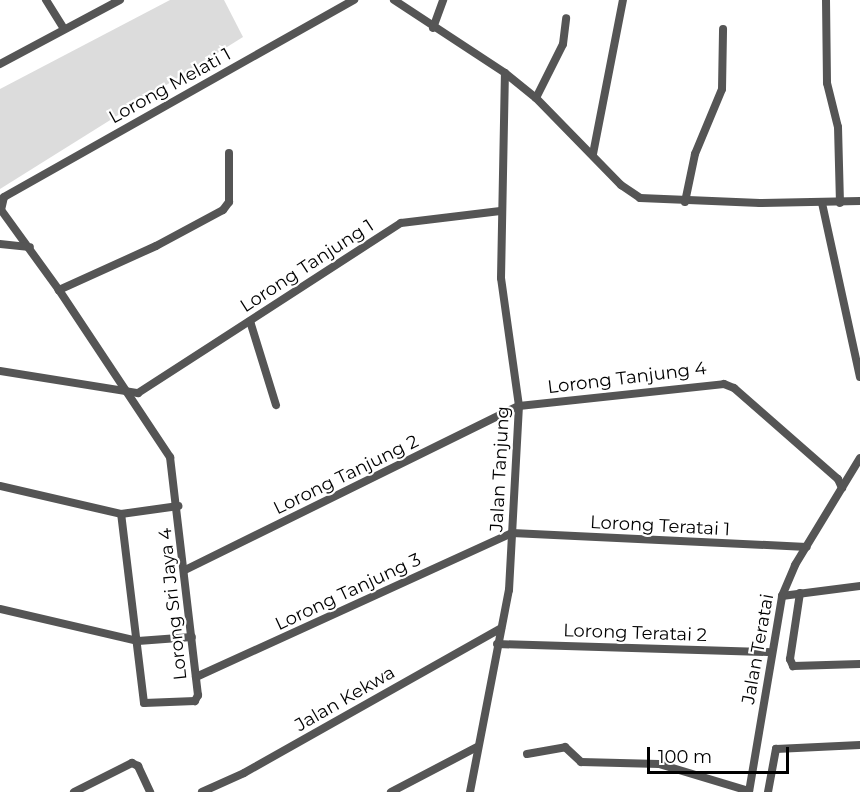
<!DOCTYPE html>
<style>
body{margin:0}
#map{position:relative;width:860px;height:792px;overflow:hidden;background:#fff;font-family:Montserrat,sans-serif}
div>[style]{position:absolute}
.green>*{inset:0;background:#dcdcdc}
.minor>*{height:8px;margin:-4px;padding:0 4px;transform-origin:4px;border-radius:4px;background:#555}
span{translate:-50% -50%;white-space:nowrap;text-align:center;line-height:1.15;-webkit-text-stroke:4.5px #fff;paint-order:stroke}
.street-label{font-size:18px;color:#000}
.scale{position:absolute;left:647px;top:747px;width:142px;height:27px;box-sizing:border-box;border:3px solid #000;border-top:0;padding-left:8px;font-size:18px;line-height:21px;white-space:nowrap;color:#000;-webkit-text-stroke:4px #fff;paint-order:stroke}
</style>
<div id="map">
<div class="green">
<div style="clip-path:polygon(170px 0,224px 0,243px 37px,0 189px,0 89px)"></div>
</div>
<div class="minor">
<div style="left:46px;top:0;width:34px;rotate:58deg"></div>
<div style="left:394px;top:0;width:133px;rotate:33.3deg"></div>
<div style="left:505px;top:73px;width:40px;rotate:39deg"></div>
<div style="left:536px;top:98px;width:122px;rotate:45.7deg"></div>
<div style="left:621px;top:185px;width:23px;rotate:34deg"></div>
<div style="left:640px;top:198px;width:120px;rotate:2.4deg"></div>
<div style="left:760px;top:203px;width:100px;rotate:-1.1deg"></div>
<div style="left:826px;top:0;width:83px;rotate:89.3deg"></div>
<div style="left:827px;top:83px;width:45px;rotate:76deg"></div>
<div style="left:838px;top:127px;width:76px;rotate:88.5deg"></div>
<div style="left:433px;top:28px;width:30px;rotate:-70deg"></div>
<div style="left:0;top:64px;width:136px;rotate:-28.1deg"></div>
<div style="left:536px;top:98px;width:60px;rotate:-63.4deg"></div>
<div style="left:563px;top:44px;width:26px;rotate:-83deg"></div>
<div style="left:229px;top:153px;width:49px;rotate:90deg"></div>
<div style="left:229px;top:202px;width:10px;rotate:127deg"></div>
<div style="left:223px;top:210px;width:76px;rotate:151.8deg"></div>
<div style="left:156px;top:246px;width:107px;rotate:155.6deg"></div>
<div style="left:59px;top:290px;width:99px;rotate:-125.9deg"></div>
<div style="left:1px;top:210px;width:13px;rotate:-77deg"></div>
<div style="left:4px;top:197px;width:402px;rotate:-29.4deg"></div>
<div style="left:593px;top:154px;width:157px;rotate:-79deg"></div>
<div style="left:685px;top:202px;width:49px;rotate:-78.2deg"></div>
<div style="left:695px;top:154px;width:70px;rotate:-67.4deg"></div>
<div style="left:722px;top:89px;width:60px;rotate:-89deg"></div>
<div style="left:822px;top:203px;width:178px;rotate:77.7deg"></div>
<div style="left:0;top:244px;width:30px;rotate:6deg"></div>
<div style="left:59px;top:290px;width:201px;rotate:56.4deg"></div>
<div style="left:170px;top:457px;width:240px;rotate:83.3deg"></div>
<div style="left:198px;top:695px;width:7px;rotate:117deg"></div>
<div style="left:195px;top:701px;width:51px;rotate:177.8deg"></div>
<div style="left:144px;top:703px;width:190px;rotate:-96.9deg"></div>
<div style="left:250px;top:321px;width:88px;rotate:72.8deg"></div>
<div style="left:0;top:371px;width:140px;rotate:9.1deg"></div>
<div style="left:138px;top:393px;width:313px;rotate:-32.9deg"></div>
<div style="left:401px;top:223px;width:100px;rotate:-6.9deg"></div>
<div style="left:0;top:486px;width:124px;rotate:13deg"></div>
<div style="left:121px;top:514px;width:58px;rotate:-8deg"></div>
<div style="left:185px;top:570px;width:372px;rotate:-26.2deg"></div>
<div style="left:519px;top:406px;width:206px;rotate:-6.1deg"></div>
<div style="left:724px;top:384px;width:11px;rotate:22deg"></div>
<div style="left:734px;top:388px;width:138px;rotate:41.2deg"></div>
<div style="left:838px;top:479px;width:10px;rotate:66deg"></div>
<div style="left:800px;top:593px;width:67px;rotate:98.6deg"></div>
<div style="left:790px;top:659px;width:8px;rotate:67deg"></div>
<div style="left:793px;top:666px;width:67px;rotate:-1.7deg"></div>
<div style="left:782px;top:596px;width:79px;rotate:-7.3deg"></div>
<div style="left:0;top:609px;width:142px;rotate:13.1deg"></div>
<div style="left:138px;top:641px;width:54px;rotate:-4.2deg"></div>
<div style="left:497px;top:644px;width:275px;rotate:1.7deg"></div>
<div style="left:196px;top:677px;width:347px;rotate:-24.5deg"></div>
<div style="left:512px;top:533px;width:295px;rotate:2.7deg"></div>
<div style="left:527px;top:754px;width:39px;rotate:-10deg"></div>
<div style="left:565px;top:747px;width:22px;rotate:43deg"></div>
<div style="left:581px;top:762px;width:78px;rotate:1.5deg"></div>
<div style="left:659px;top:764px;width:94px;rotate:16.7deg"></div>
<div style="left:74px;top:792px;width:65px;rotate:-26.6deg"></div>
<div style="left:132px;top:763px;width:7px;rotate:27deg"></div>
<div style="left:138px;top:766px;width:29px;rotate:65deg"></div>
<div style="left:202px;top:792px;width:46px;rotate:-24.3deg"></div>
<div style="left:244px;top:773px;width:295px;rotate:-29.4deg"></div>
<div style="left:391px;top:792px;width:97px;rotate:-27.6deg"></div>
<div style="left:470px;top:792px;width:206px;rotate:-79.1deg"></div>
<div style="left:509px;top:590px;width:184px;rotate:-86.9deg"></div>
<div style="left:519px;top:406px;width:129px;rotate:-98deg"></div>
<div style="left:501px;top:278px;width:205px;rotate:-88.9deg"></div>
<div style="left:749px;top:792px;width:199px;rotate:-80.4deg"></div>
<div style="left:782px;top:596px;width:34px;rotate:-67deg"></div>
<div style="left:795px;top:565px;width:125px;rotate:-58.7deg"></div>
<div style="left:768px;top:792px;width:44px;rotate:-79.5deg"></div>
<div style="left:776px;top:749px;width:84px;rotate:-2.7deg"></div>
</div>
<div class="street-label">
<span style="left:170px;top:86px;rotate:-29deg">Lorong Melati 1</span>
<span style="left:307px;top:266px;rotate:-33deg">Lorong Tanjung 1</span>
<span style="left:627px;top:378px;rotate:-7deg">Lorong Tanjung 4</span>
<span style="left:500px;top:469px;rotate:-87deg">Jalan Tanjung</span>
<span style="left:346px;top:475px;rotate:-26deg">Lorong Tanjung 2</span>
<span style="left:660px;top:526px;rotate:3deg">Lorong Teratai 1</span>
<span style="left:348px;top:592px;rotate:-25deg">Lorong Tanjung 3</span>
<span style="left:173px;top:604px;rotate:-96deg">Lorong Sri Jaya 4</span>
<span style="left:635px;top:633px;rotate:2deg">Lorong Teratai 2</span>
<span style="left:758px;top:649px;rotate:-80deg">Jalan Teratai</span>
<span style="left:345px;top:699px;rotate:-30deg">Jalan Kekwa</span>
</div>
<div class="scale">100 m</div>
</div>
